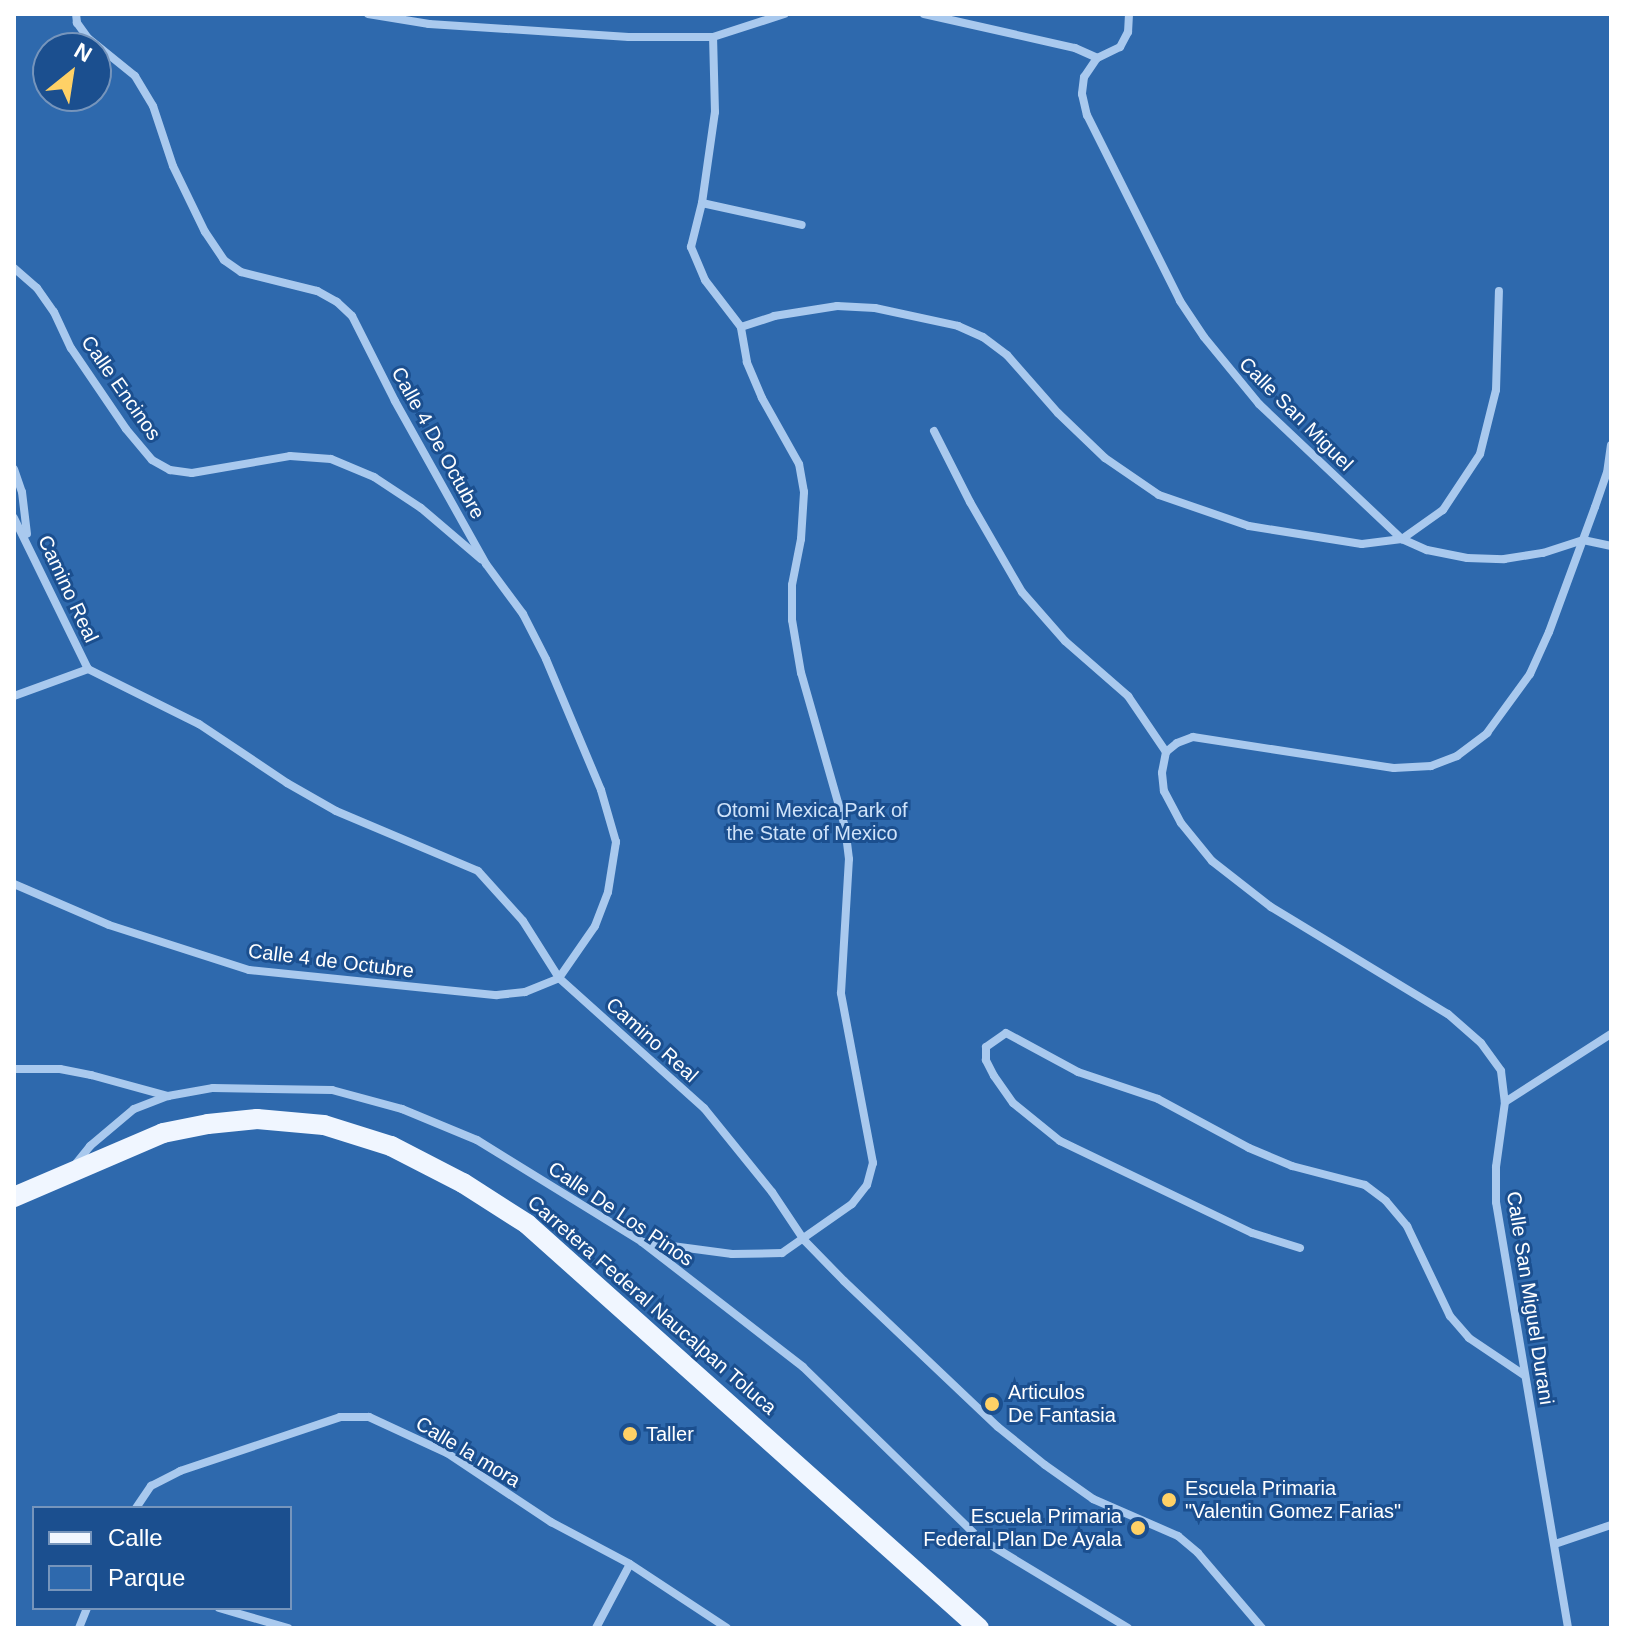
<!DOCTYPE html>
<style>
body{margin:0}
#map{position:relative;width:1625px;height:1642px;overflow:hidden;background:#1b4f8f;font-family:Arial,sans-serif}
div>[style]{position:absolute}
.green>*{inset:0;background:#2e69ad}
.street>*{height:8px;margin:-4px;padding:0 4px;transform-origin:4px;border-radius:4px;background:#a9c9ee}
.primary>*{height:20px;margin:-10px;padding:0 10px;transform-origin:10px;border-radius:10px;background:#f0f6ff}
.dots>*{width:22px;height:22px;translate:-50% -50%;box-sizing:border-box;border:4px solid #1b4f8f;border-radius:50%}
span{translate:-50% -50%;white-space:nowrap;text-align:center;line-height:1.15;-webkit-text-stroke:6px #1b4f8f;paint-order:stroke}
.street-label{font-size:20px;color:#fff}
.park-label{font-size:20px;color:#cfe3fa}
.poi-label{font-size:20px;color:#fff}
.left{translate:0 -50%;text-align:left}
.right{translate:-100% -50%;text-align:right}
.frame{position:absolute;inset:0;border:16px solid #fff;pointer-events:none}
.legend{position:absolute;left:32px;top:1506px;width:260px;height:104px;box-sizing:border-box;background:#1b4f8f;border:2px solid #7695bc;margin:0;padding:10px 14px;list-style:none;font-size:24px;color:#fff}
.legend li{display:flex;align-items:center;gap:16px;height:40px}
.legend b{width:40px;border:2px solid #7695bc}
.north{position:absolute;left:32px;top:32px;width:80px;height:80px;box-sizing:border-box;background:#1b4f8f;border:2px solid #7695bc;border-radius:50%;rotate:30deg;font-size:22px;font-weight:700;line-height:32px;text-align:center;color:#fff}
.north::after{content:'';display:block;margin:auto;width:28px;height:36px;background:#ffd166;clip-path:polygon(50% 0,100% 100%,50% 72%,0 100%)}
</style>
<div id="map">
<div class="green">
<div style="clip-path:polygon(evenodd,14px 14px,1611px 14px,1611px 1628px,14px 1628px,14px 14px,48px 48px,96px 48px,96px 96px,48px 96px,48px 48px,14px 14px,34px 1508px,290px 1508px,290px 1608px,34px 1608px,34px 1508px)"></div>
</div>
<div class="street">
<div style="left:368px;top:14px;width:62px;rotate:9.3deg"></div>
<div style="left:429px;top:24px;width:200px;rotate:3.7deg"></div>
<div style="left:629px;top:37px;width:84px"></div>
<div style="left:713px;top:37px;width:75px;rotate:-17.9deg"></div>
<div style="left:924px;top:14px;width:155px;rotate:12.7deg"></div>
<div style="left:1075px;top:48px;width:24px;rotate:24deg"></div>
<div style="left:1129px;top:14px;width:18px;rotate:93deg"></div>
<div style="left:1128px;top:32px;width:17px;rotate:118deg"></div>
<div style="left:1120px;top:47px;width:25px;rotate:154deg"></div>
<div style="left:1097px;top:58px;width:23px;rotate:124deg"></div>
<div style="left:1084px;top:77px;width:17px;rotate:97deg"></div>
<div style="left:1082px;top:94px;width:22px;rotate:77deg"></div>
<div style="left:1087px;top:115px;width:208px;rotate:63.4deg"></div>
<div style="left:1180px;top:301px;width:43px;rotate:56.3deg"></div>
<div style="left:1204px;top:337px;width:87px;rotate:50.6deg"></div>
<div style="left:1259px;top:404px;width:197px;rotate:43.4deg"></div>
<div style="left:1402px;top:539px;width:27px;rotate:24deg"></div>
<div style="left:1427px;top:550px;width:41px;rotate:11.3deg"></div>
<div style="left:1467px;top:558px;width:37px;rotate:2deg"></div>
<div style="left:1504px;top:559px;width:39px;rotate:-9deg"></div>
<div style="left:1543px;top:553px;width:42px;rotate:-18deg"></div>
<div style="left:1583px;top:540px;width:29px;rotate:12deg"></div>
<div style="left:702px;top:203px;width:102px;rotate:12.4deg"></div>
<div style="left:14px;top:268px;width:30px;rotate:41deg"></div>
<div style="left:37px;top:288px;width:29px;rotate:55deg"></div>
<div style="left:54px;top:312px;width:40px;rotate:65deg"></div>
<div style="left:71px;top:348px;width:98px;rotate:55.8deg"></div>
<div style="left:126px;top:429px;width:40px;rotate:50deg"></div>
<div style="left:152px;top:460px;width:21px;rotate:29deg"></div>
<div style="left:170px;top:470px;width:22px;rotate:8deg"></div>
<div style="left:192px;top:473px;width:99px;rotate:-9.8deg"></div>
<div style="left:290px;top:456px;width:41px;rotate:4.2deg"></div>
<div style="left:331px;top:459px;width:47px;rotate:22.7deg"></div>
<div style="left:374px;top:477px;width:56px;rotate:33.4deg"></div>
<div style="left:421px;top:508px;width:79px;rotate:40.4deg"></div>
<div style="left:741px;top:327px;width:35px;rotate:-18deg"></div>
<div style="left:774px;top:316px;width:64px;rotate:-9deg"></div>
<div style="left:837px;top:306px;width:38px;rotate:3deg"></div>
<div style="left:875px;top:308px;width:85px;rotate:12.2deg"></div>
<div style="left:958px;top:326px;width:27px;rotate:24deg"></div>
<div style="left:983px;top:337px;width:30px;rotate:37deg"></div>
<div style="left:1007px;top:355px;width:77px;rotate:48.7deg"></div>
<div style="left:1058px;top:413px;width:65px;rotate:43.8deg"></div>
<div style="left:1105px;top:458px;width:65px;rotate:34.4deg"></div>
<div style="left:1159px;top:495px;width:95px;rotate:19deg"></div>
<div style="left:1249px;top:526px;width:114px;rotate:9.1deg"></div>
<div style="left:1362px;top:544px;width:40px;rotate:-7.1deg"></div>
<div style="left:1402px;top:539px;width:50px;rotate:-35.3deg"></div>
<div style="left:1443px;top:510px;width:67px;rotate:-56.5deg"></div>
<div style="left:1480px;top:454px;width:66px;rotate:-76deg"></div>
<div style="left:1496px;top:390px;width:99px;rotate:-88.3deg"></div>
<div style="left:934px;top:431px;width:80px;rotate:63.1deg"></div>
<div style="left:970px;top:502px;width:104px;rotate:60deg"></div>
<div style="left:1022px;top:592px;width:65px;rotate:48.7deg"></div>
<div style="left:1065px;top:641px;width:84px;rotate:41.1deg"></div>
<div style="left:1128px;top:696px;width:68px;rotate:55.8deg"></div>
<div style="left:14px;top:469px;width:24px;rotate:71deg"></div>
<div style="left:22px;top:492px;width:42px;rotate:83.2deg"></div>
<div style="left:14px;top:518px;width:168px;rotate:63.9deg"></div>
<div style="left:88px;top:669px;width:124px;rotate:26.4deg"></div>
<div style="left:199px;top:724px;width:106px;rotate:33.8deg"></div>
<div style="left:287px;top:783px;width:56px;rotate:29.7deg"></div>
<div style="left:336px;top:811px;width:154px;rotate:22.9deg"></div>
<div style="left:478px;top:871px;width:67px;rotate:48deg"></div>
<div style="left:523px;top:921px;width:67px;rotate:57.7deg"></div>
<div style="left:559px;top:978px;width:195px;rotate:41.9deg"></div>
<div style="left:704px;top:1108px;width:108px;rotate:51deg"></div>
<div style="left:772px;top:1192px;width:58px;rotate:56.3deg"></div>
<div style="left:804px;top:1240px;width:57px;rotate:45.7deg"></div>
<div style="left:844px;top:1281px;width:212px;rotate:43.5deg"></div>
<div style="left:998px;top:1427px;width:60px;rotate:39deg"></div>
<div style="left:1045px;top:1465px;width:59px;rotate:35.3deg"></div>
<div style="left:1093px;top:1499px;width:93px;rotate:23.5deg"></div>
<div style="left:1178px;top:1536px;width:26px;rotate:40deg"></div>
<div style="left:1198px;top:1553px;width:99px;rotate:49.5deg"></div>
<div style="left:14px;top:696px;width:79px;rotate:-20deg"></div>
<div style="left:1166px;top:752px;width:21px;rotate:101deg"></div>
<div style="left:1162px;top:773px;width:18px;rotate:84deg"></div>
<div style="left:1164px;top:791px;width:36px;rotate:62deg"></div>
<div style="left:1181px;top:823px;width:49px;rotate:50.8deg"></div>
<div style="left:1212px;top:861px;width:75px;rotate:37.9deg"></div>
<div style="left:1271px;top:907px;width:207px;rotate:31.2deg"></div>
<div style="left:1448px;top:1014px;width:44px;rotate:41.3deg"></div>
<div style="left:1481px;top:1043px;width:34px;rotate:54deg"></div>
<div style="left:1501px;top:1071px;width:31px;rotate:83deg"></div>
<div style="left:1505px;top:1102px;width:66px;rotate:97.9deg"></div>
<div style="left:1496px;top:1167px;width:35px;rotate:90deg"></div>
<div style="left:1496px;top:1202px;width:432px;rotate:80.4deg"></div>
<div style="left:1166px;top:752px;width:14px;rotate:-39deg"></div>
<div style="left:1177px;top:743px;width:17px;rotate:-21deg"></div>
<div style="left:1193px;top:737px;width:203px;rotate:8.8deg"></div>
<div style="left:1394px;top:768px;width:37px;rotate:-3deg"></div>
<div style="left:1431px;top:766px;width:28px;rotate:-21deg"></div>
<div style="left:1457px;top:756px;width:38px;rotate:-37deg"></div>
<div style="left:1487px;top:733px;width:73px;rotate:-53.9deg"></div>
<div style="left:1530px;top:674px;width:46px;rotate:-65.7deg"></div>
<div style="left:1549px;top:632px;width:133px;rotate:-69.8deg"></div>
<div style="left:1595px;top:507px;width:36px;rotate:-71deg"></div>
<div style="left:1607px;top:473px;width:28px;rotate:-82deg"></div>
<div style="left:14px;top:884px;width:103px;rotate:23.3deg"></div>
<div style="left:109px;top:925px;width:147px;rotate:17.8deg"></div>
<div style="left:249px;top:970px;width:249px;rotate:5.8deg"></div>
<div style="left:497px;top:995px;width:28px;rotate:-6deg"></div>
<div style="left:525px;top:992px;width:37px;rotate:-22deg"></div>
<div style="left:559px;top:978px;width:63px;rotate:-55.3deg"></div>
<div style="left:595px;top:926px;width:36px;rotate:-69deg"></div>
<div style="left:608px;top:892px;width:51px;rotate:-80.9deg"></div>
<div style="left:616px;top:842px;width:54px;rotate:-106.1deg"></div>
<div style="left:601px;top:790px;width:142px;rotate:-112.8deg"></div>
<div style="left:546px;top:659px;width:51px;rotate:-117.1deg"></div>
<div style="left:523px;top:614px;width:62px;rotate:-126.5deg"></div>
<div style="left:486px;top:564px;width:187px;rotate:-119.2deg"></div>
<div style="left:395px;top:401px;width:95px;rotate:-116.8deg"></div>
<div style="left:352px;top:316px;width:21px;rotate:-137deg"></div>
<div style="left:337px;top:302px;width:23px;rotate:-151deg"></div>
<div style="left:317px;top:291px;width:78px;rotate:-166deg"></div>
<div style="left:241px;top:272px;width:21px;rotate:-145deg"></div>
<div style="left:224px;top:260px;width:34px;rotate:-124deg"></div>
<div style="left:205px;top:232px;width:73px;rotate:-115.9deg"></div>
<div style="left:173px;top:166px;width:63px;rotate:-108.4deg"></div>
<div style="left:153px;top:106px;width:35px;rotate:-121deg"></div>
<div style="left:135px;top:76px;width:60px;rotate:-141deg"></div>
<div style="left:88px;top:38px;width:19px;rotate:-126deg"></div>
<div style="left:77px;top:23px;width:9px;rotate:-96deg"></div>
<div style="left:14px;top:1069px;width:46px"></div>
<div style="left:60px;top:1069px;width:32px;rotate:11deg"></div>
<div style="left:91px;top:1075px;width:80px;rotate:15.3deg"></div>
<div style="left:1505px;top:1102px;width:126px;rotate:-32.7deg"></div>
<div style="left:74px;top:1166px;width:26px;rotate:-51deg"></div>
<div style="left:90px;top:1146px;width:57px;rotate:-40.1deg"></div>
<div style="left:134px;top:1109px;width:36px;rotate:-21deg"></div>
<div style="left:168px;top:1096px;width:46px;rotate:-10.1deg"></div>
<div style="left:213px;top:1088px;width:119px;rotate:1deg"></div>
<div style="left:332px;top:1090px;width:73px;rotate:15.2deg"></div>
<div style="left:402px;top:1109px;width:81px;rotate:22.5deg"></div>
<div style="left:477px;top:1140px;width:194px;rotate:31.7deg"></div>
<div style="left:642px;top:1242px;width:204px;rotate:37.8deg"></div>
<div style="left:803px;top:1367px;width:245px;rotate:44.2deg"></div>
<div style="left:979px;top:1538px;width:174px;rotate:31.1deg"></div>
<div style="left:642px;top:1242px;width:91px;rotate:7.6deg"></div>
<div style="left:732px;top:1254px;width:50px;rotate:-1.1deg"></div>
<div style="left:782px;top:1253px;width:85px;rotate:-35deg"></div>
<div style="left:852px;top:1204px;width:24px;rotate:-52deg"></div>
<div style="left:867px;top:1185px;width:23px;rotate:-75deg"></div>
<div style="left:873px;top:1163px;width:173px;rotate:-100.7deg"></div>
<div style="left:841px;top:993px;width:134px;rotate:-86.6deg"></div>
<div style="left:849px;top:859px;width:32px;rotate:-97deg"></div>
<div style="left:845px;top:827px;width:160px;rotate:-105.9deg"></div>
<div style="left:801px;top:673px;width:54px;rotate:-99.6deg"></div>
<div style="left:792px;top:620px;width:35px;rotate:-90deg"></div>
<div style="left:792px;top:585px;width:47px;rotate:-78.9deg"></div>
<div style="left:801px;top:539px;width:47px;rotate:-86.3deg"></div>
<div style="left:804px;top:492px;width:28px;rotate:-100deg"></div>
<div style="left:799px;top:464px;width:76px;rotate:-119.3deg"></div>
<div style="left:762px;top:398px;width:39px;rotate:-113deg"></div>
<div style="left:747px;top:362px;width:36px;rotate:-100deg"></div>
<div style="left:741px;top:327px;width:59px;rotate:-127.5deg"></div>
<div style="left:705px;top:280px;width:36px;rotate:-113deg"></div>
<div style="left:691px;top:247px;width:45px;rotate:-76deg"></div>
<div style="left:702px;top:203px;width:92px;rotate:-81.9deg"></div>
<div style="left:715px;top:112px;width:75px;rotate:-91.5deg"></div>
<div style="left:1300px;top:1248px;width:50px;rotate:-162.6deg"></div>
<div style="left:1252px;top:1233px;width:213px;rotate:-154.4deg"></div>
<div style="left:1060px;top:1141px;width:60px;rotate:-141deg"></div>
<div style="left:1013px;top:1103px;width:33px;rotate:-125deg"></div>
<div style="left:994px;top:1076px;width:18px;rotate:-117deg"></div>
<div style="left:986px;top:1060px;width:13px;rotate:-90deg"></div>
<div style="left:986px;top:1047px;width:24px;rotate:-35deg"></div>
<div style="left:1006px;top:1033px;width:82px;rotate:28.4deg"></div>
<div style="left:1078px;top:1072px;width:84px;rotate:18.6deg"></div>
<div style="left:1158px;top:1099px;width:103px;rotate:28.3deg"></div>
<div style="left:1249px;top:1148px;width:47px;rotate:22.7deg"></div>
<div style="left:1292px;top:1166px;width:75px;rotate:14.6deg"></div>
<div style="left:1365px;top:1185px;width:26px;rotate:37deg"></div>
<div style="left:1386px;top:1201px;width:33px;rotate:50deg"></div>
<div style="left:1407px;top:1226px;width:100px;rotate:64.5deg"></div>
<div style="left:1450px;top:1316px;width:29px;rotate:49deg"></div>
<div style="left:1469px;top:1338px;width:66px;rotate:33.9deg"></div>
<div style="left:136px;top:1508px;width:27px;rotate:-56deg"></div>
<div style="left:151px;top:1486px;width:33px;rotate:-27deg"></div>
<div style="left:180px;top:1471px;width:169px;rotate:-18.6deg"></div>
<div style="left:340px;top:1417px;width:29px"></div>
<div style="left:369px;top:1417px;width:86px;rotate:24.8deg"></div>
<div style="left:447px;top:1453px;width:125px;rotate:33.6deg"></div>
<div style="left:551px;top:1522px;width:89px;rotate:28deg"></div>
<div style="left:630px;top:1564px;width:116px;rotate:33.4deg"></div>
<div style="left:1555px;top:1544px;width:59px;rotate:-18.7deg"></div>
<div style="left:219px;top:1608px;width:72px;rotate:16.2deg"></div>
<div style="left:79px;top:1628px;width:22px;rotate:-68deg"></div>
<div style="left:596px;top:1628px;width:72px;rotate:-62deg"></div>
</div>
<div class="primary">
<div style="left:14px;top:1197px;width:162px;rotate:-23.2deg"></div>
<div style="left:163px;top:1133px;width:46px;rotate:-11.3deg"></div>
<div style="left:208px;top:1124px;width:49px;rotate:-5.8deg"></div>
<div style="left:257px;top:1119px;width:67px;rotate:5.1deg"></div>
<div style="left:324px;top:1125px;width:70px;rotate:17.4deg"></div>
<div style="left:391px;top:1146px;width:81px;rotate:27.2deg"></div>
<div style="left:463px;top:1183px;width:76px;rotate:32.6deg"></div>
<div style="left:527px;top:1224px;width:606px;rotate:41.79deg"></div>
</div>
<div class="dots">
<div style="left:992px;top:1404px;background:#ffd166"></div>
<div style="left:630px;top:1434px;background:#ffd166"></div>
<div style="left:1169px;top:1500px;background:#ffd166"></div>
<div style="left:1138px;top:1528px;background:#ffd166"></div>
</div>
<div class="street-label">
<span style="left:121px;top:388px;rotate:55deg">Calle Encinos</span>
<span style="left:1296px;top:414px;rotate:45deg">Calle San Miguel</span>
<span style="left:438px;top:443px;rotate:61deg">Calle 4 De Octubre</span>
<span style="left:68px;top:589px;rotate:65deg">Camino Real</span>
<span style="left:331px;top:961px;rotate:7deg">Calle 4 de Octubre</span>
<span style="left:652px;top:1040px;rotate:42deg">Camino Real</span>
<span style="left:621px;top:1214px;rotate:34deg">Calle De Los Pinos</span>
<span style="left:1530px;top:1298px;rotate:81deg">Calle San Miguel Durani</span>
<span style="left:652px;top:1305px;rotate:41deg">Carretera Federal Naucalpan Toluca</span>
<span style="left:468px;top:1452px;rotate:31deg">Calle la mora</span>
</div>
<div class="park-label">
<span style="left:812px;top:822px">Otomi Mexica Park of<br>the State of Mexico</span>
</div>
<div class="poi-label">
<span class="left" style="left:1008px;top:1404px">Articulos<br>De Fantasia</span>
<span class="left" style="left:646px;top:1434px">Taller</span>
<span class="left" style="left:1185px;top:1500px">Escuela Primaria<br>"Valentin Gomez Farias"</span>
<span class="right" style="left:1122px;top:1528px">Escuela Primaria<br>Federal Plan De Ayala</span>
</div>
<div class="frame"></div>
<ul class="legend">
<li><b style="height:10px;background:#f0f6ff"></b>Calle</li>
<li><b style="height:22px;background:#2e69ad"></b>Parque</li>
</ul>
<div class="north">N</div>
</div>
